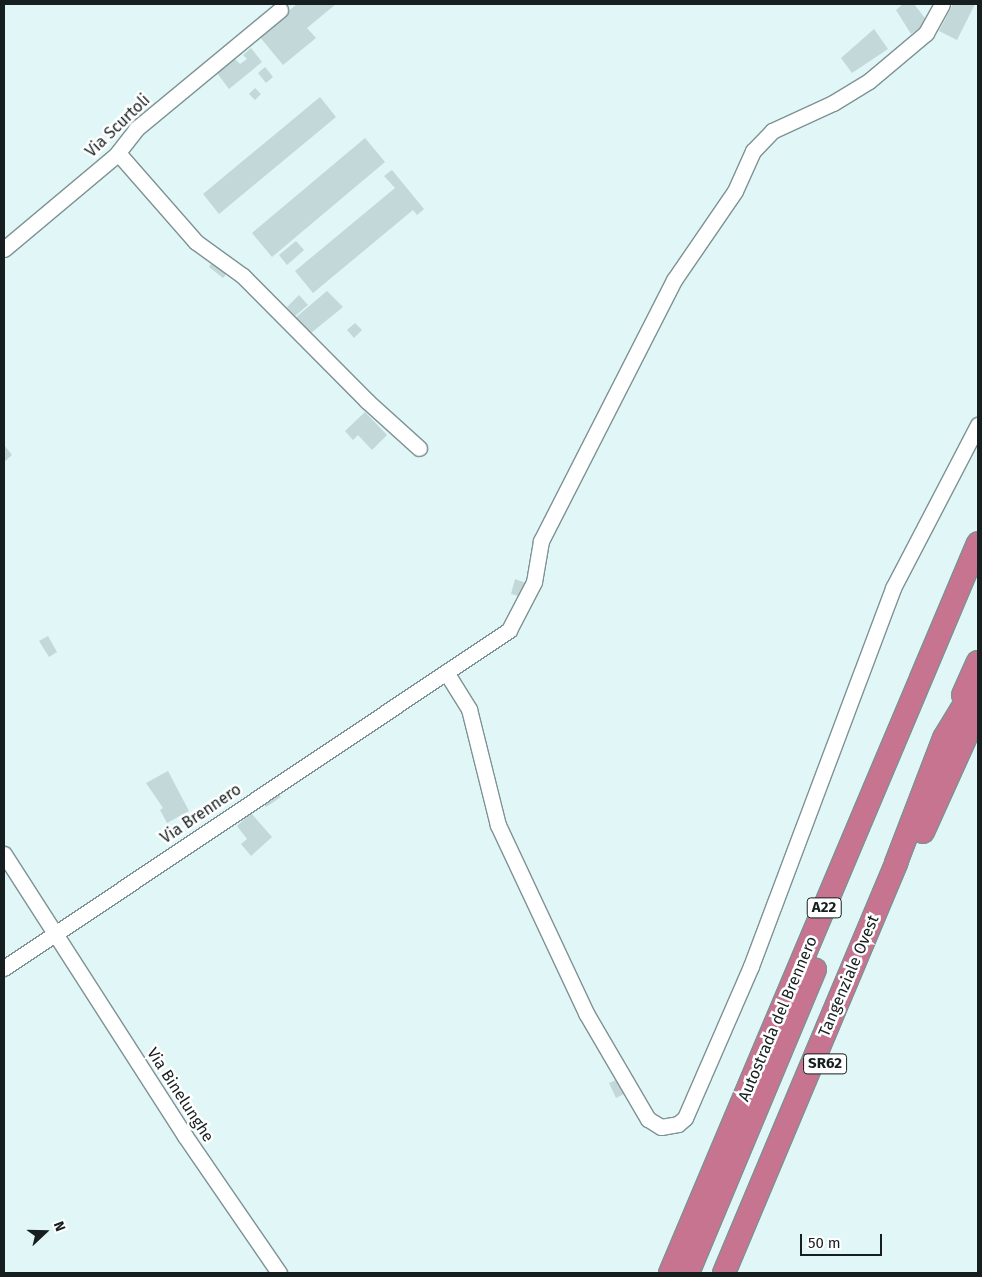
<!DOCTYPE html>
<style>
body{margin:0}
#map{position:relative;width:982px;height:1277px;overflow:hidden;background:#e0f6f7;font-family:"Fira Sans",sans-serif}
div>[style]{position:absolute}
.building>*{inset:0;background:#c3d8d9}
.roads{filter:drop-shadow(1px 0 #7e9294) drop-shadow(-1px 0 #7e9294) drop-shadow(0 1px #7e9294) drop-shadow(0 -1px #7e9294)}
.minor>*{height:15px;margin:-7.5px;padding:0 7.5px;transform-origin:7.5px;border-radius:7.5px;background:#fff}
.highway>*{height:22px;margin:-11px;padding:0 11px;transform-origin:11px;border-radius:11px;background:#c6748f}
span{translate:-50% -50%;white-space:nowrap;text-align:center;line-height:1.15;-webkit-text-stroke:5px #fff;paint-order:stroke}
.shield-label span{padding:1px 4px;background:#fff;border:1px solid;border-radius:4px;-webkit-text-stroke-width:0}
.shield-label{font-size:15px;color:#161e1f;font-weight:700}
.street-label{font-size:16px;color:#161e1f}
.frame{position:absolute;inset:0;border:5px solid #161e1f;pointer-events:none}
.north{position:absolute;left:20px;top:1207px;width:50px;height:50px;-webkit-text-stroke:4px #fff;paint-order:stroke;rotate:69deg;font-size:14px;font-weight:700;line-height:20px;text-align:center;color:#161e1f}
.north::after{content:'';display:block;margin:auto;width:18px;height:22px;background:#161e1f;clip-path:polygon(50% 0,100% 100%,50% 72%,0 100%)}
.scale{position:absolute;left:800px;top:1234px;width:82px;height:22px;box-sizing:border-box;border:2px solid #161e1f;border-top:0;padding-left:6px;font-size:15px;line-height:18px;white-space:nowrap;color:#161e1f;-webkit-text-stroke:4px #fff;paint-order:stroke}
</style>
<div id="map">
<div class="building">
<div style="clip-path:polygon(297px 4px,336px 4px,307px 28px,316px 38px,283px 65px,259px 36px)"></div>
<div style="clip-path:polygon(903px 4px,914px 4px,928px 22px,911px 34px,896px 10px)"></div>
<div style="clip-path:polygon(953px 4px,975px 4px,957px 40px,939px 31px)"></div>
<div style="clip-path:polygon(874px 29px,888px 49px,852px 73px,841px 58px)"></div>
<div style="clip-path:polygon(251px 48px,262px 62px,229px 89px,217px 73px,234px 58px,240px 64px,247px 59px,243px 55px)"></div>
<div style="clip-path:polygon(265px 67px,273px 77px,266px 83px,258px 73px)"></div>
<div style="clip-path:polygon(255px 88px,261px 94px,255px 100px,249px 94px)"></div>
<div style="clip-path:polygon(320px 97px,336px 117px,219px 214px,203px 194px)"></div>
<div style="clip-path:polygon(365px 138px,385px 162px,272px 257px,252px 233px)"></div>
<div style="clip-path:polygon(392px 170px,424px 209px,417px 215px,413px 210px,313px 293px,295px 271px,395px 188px,384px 176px)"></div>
<div style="clip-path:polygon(296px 241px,304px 250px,287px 265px,279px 255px)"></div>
<div style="clip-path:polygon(214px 259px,228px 272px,223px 278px,209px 267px)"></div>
<div style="clip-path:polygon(327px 291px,343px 307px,311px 333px,295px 318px)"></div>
<div style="clip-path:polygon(299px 295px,308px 305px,295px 316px,287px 307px)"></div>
<div style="clip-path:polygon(355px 323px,362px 330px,354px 338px,347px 330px)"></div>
<div style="clip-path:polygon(365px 412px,387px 435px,372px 450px,358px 435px,353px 440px,345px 431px)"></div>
<div style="clip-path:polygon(4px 445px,12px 455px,4px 462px)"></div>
<div style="clip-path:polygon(515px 579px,526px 583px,522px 597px,511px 594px)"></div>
<div style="clip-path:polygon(48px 636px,57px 652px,49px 657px,39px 641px)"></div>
<div style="clip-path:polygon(168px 771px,189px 811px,167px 823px,160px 810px,163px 808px,146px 783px)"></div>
<div style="clip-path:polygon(276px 790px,281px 797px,266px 807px,261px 801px)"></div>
<div style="clip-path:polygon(251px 813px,272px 837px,251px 856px,241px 844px,247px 839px,237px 826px)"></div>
<div style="clip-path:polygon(621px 1078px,628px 1092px,616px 1098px,609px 1083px)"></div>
</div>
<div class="roads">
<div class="minor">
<div style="left:118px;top:153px;width:118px;rotate:48.8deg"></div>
<div style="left:196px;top:242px;width:58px;rotate:35.9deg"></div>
<div style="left:243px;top:276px;width:176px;rotate:45.2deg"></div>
<div style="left:367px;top:401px;width:70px;rotate:42.1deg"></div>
<div style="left:4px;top:249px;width:146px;rotate:-40deg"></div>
<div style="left:116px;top:155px;width:33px;rotate:-52deg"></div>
<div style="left:136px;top:129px;width:187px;rotate:-39.6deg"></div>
<div style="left:446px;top:672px;width:44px;rotate:58.1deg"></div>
<div style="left:469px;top:709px;width:120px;rotate:76deg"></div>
<div style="left:498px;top:825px;width:208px;rotate:64.9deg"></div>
<div style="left:586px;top:1013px;width:123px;rotate:59.7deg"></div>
<div style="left:648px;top:1119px;width:15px;rotate:32deg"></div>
<div style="left:661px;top:1127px;width:17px;rotate:-10deg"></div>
<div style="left:678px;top:1124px;width:9px;rotate:-41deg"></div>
<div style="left:685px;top:1118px;width:166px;rotate:-66.5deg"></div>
<div style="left:751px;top:966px;width:404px;rotate:-69.4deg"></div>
<div style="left:893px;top:588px;width:184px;rotate:-62.5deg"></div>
<div style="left:4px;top:854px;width:335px;rotate:57.3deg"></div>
<div style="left:185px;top:1136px;width:166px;rotate:55.5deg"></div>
<div style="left:4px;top:968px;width:608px;rotate:-33.79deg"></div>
<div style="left:509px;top:630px;width:54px;rotate:-62.5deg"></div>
<div style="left:534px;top:582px;width:42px;rotate:-80.3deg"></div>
<div style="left:541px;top:541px;width:293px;rotate:-63deg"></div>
<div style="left:674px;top:280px;width:108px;rotate:-55.6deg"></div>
<div style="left:735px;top:191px;width:44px;rotate:-65.8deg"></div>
<div style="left:753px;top:151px;width:28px;rotate:-46deg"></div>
<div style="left:772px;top:131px;width:67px;rotate:-24.7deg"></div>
<div style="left:833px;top:103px;width:42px;rotate:-31.4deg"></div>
<div style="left:869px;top:81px;width:75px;rotate:-40.1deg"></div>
<div style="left:926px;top:33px;width:33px;rotate:-61deg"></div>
</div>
<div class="highway">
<div style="left:963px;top:695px;width:36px;rotate:-66deg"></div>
<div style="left:923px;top:832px;width:134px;rotate:-65.7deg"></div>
<div style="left:670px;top:1273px;width:792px;rotate:-67.12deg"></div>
<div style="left:688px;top:1273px;width:329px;rotate:-67.3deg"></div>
<div style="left:724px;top:1273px;width:445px;rotate:-67.2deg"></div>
<div style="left:896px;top:863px;width:134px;rotate:-69deg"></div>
<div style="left:944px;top:738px;width:66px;rotate:-58.7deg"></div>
</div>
</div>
<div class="shield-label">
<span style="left:824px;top:908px">A22</span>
<span style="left:825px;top:1064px">SR62</span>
</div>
<div class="street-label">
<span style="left:118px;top:126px;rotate:-44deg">Via Scurtoli</span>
<span style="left:201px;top:814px;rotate:-34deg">Via Brennero</span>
<span style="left:849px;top:976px;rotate:-67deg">Tangenziale Ovest</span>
<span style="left:778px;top:1019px;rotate:-67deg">Autostrada del Brennero</span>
<span style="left:180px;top:1095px;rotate:57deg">Via Binelunghe</span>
</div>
<div class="frame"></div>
<div class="north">N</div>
<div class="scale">50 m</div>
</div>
